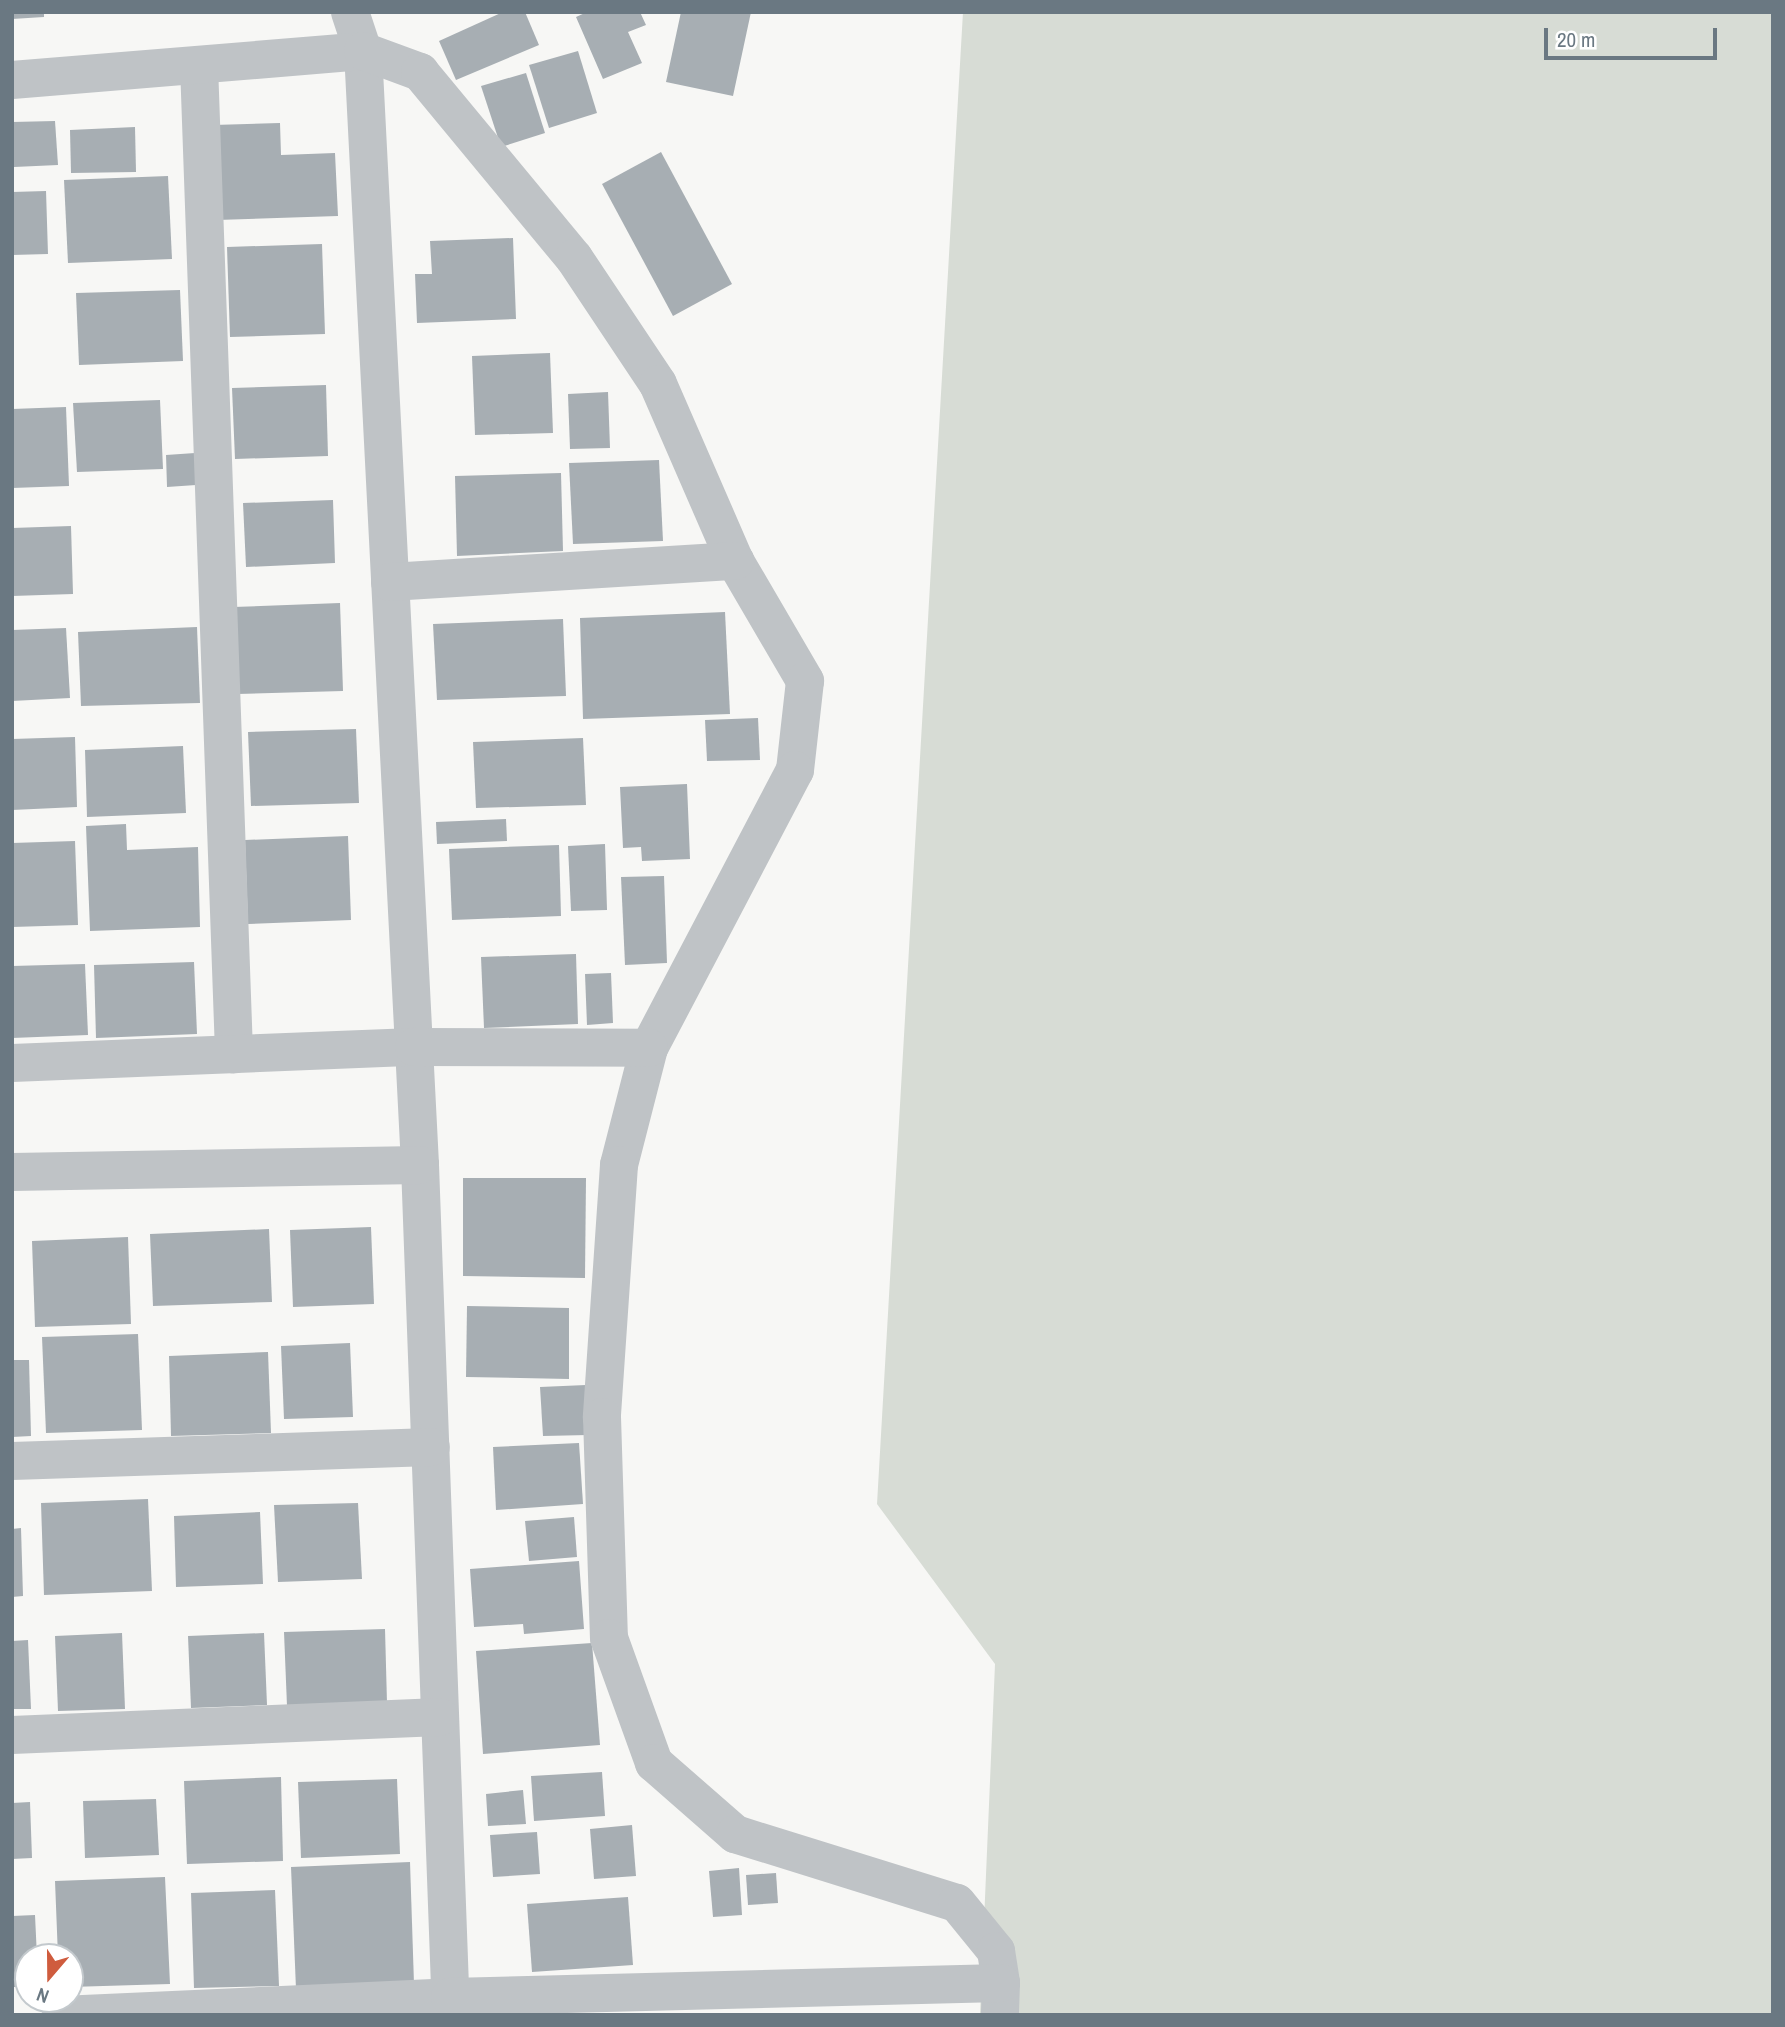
<!DOCTYPE html>
<style>
body{margin:0}
#map{position:relative;width:1785px;height:2027px;overflow:hidden;background:#f7f7f5;font-family:"Archivo Narrow",sans-serif}
div>[style]{position:absolute}
.green>*{inset:0;background:#d7dcd5}
.building>*{inset:0;background:#a7aeb3}
.minor>*{height:38px;margin:-19px;padding:0 19px;transform-origin:19px;border-radius:19px;background:#bfc3c6}
span{translate:-50% -50%;white-space:nowrap;text-align:center;line-height:1.15;-webkit-text-stroke:7px #fff;paint-order:stroke}
.frame{position:absolute;inset:0;border:14px solid #6a7882;pointer-events:none}
.north{position:absolute;left:14px;top:1943px;width:70px;height:70px;box-sizing:border-box;background:#fff;border:2px solid #c3c9cd;border-radius:50%;rotate:200deg;font-size:19px;font-weight:700;line-height:28px;text-align:center;color:#6a7882}
.north::after{content:'';display:block;margin:auto;width:24px;height:32px;background:#cf5c3e;clip-path:polygon(50% 0,100% 100%,50% 72%,0 100%)}
.scale{position:absolute;left:1544px;top:28px;width:173px;height:32px;box-sizing:border-box;border:4px solid #6a7882;border-top:0;padding-left:9px;font-size:21px;line-height:24px;white-space:nowrap;color:#6a7882;-webkit-text-stroke:5px #fff;paint-order:stroke}
</style>
<div id="map">
<div class="green">
<div style="clip-path:polygon(963px 12px,1773px 12px,1773px 2015px,980px 2015px,995px 1664px,877px 1504px)"></div>
</div>
<div class="building">
<div style="clip-path:polygon(12px 12px,44px 12px,44px 17px,12px 19px)"></div>
<div style="clip-path:polygon(503px 12px,525px 12px,539px 45px,456px 80px,439px 41px)"></div>
<div style="clip-path:polygon(587px 12px,640px 12px,646px 25px,628px 32px,642px 63px,603px 79px,576px 17px)"></div>
<div style="clip-path:polygon(681px 12px,751px 12px,733px 96px,666px 82px)"></div>
<div style="clip-path:polygon(578px 51px,597px 113px,549px 128px,529px 65px)"></div>
<div style="clip-path:polygon(526px 73px,545px 133px,501px 147px,481px 86px)"></div>
<div style="clip-path:polygon(55px 121px,58px 165px,14px 167px,12px 122px)"></div>
<div style="clip-path:polygon(280px 123px,281px 155px,335px 153px,338px 216px,217px 220px,213px 125px)"></div>
<div style="clip-path:polygon(135px 127px,136px 172px,71px 173px,70px 130px)"></div>
<div style="clip-path:polygon(661px 152px,732px 284px,673px 316px,602px 184px)"></div>
<div style="clip-path:polygon(168px 176px,172px 259px,68px 263px,64px 180px)"></div>
<div style="clip-path:polygon(46px 191px,48px 254px,12px 255px,12px 192px)"></div>
<div style="clip-path:polygon(513px 238px,516px 319px,417px 323px,415px 274px,432px 274px,430px 241px)"></div>
<div style="clip-path:polygon(322px 244px,325px 334px,230px 337px,227px 247px)"></div>
<div style="clip-path:polygon(180px 290px,183px 361px,79px 365px,76px 293px)"></div>
<div style="clip-path:polygon(550px 353px,553px 433px,475px 435px,472px 356px)"></div>
<div style="clip-path:polygon(326px 385px,328px 456px,235px 459px,232px 388px)"></div>
<div style="clip-path:polygon(608px 392px,610px 448px,570px 449px,568px 394px)"></div>
<div style="clip-path:polygon(160px 400px,163px 469px,77px 472px,73px 403px)"></div>
<div style="clip-path:polygon(66px 407px,69px 486px,12px 488px,12px 409px)"></div>
<div style="clip-path:polygon(195px 453px,196px 485px,167px 487px,166px 455px)"></div>
<div style="clip-path:polygon(659px 460px,663px 541px,573px 544px,569px 463px)"></div>
<div style="clip-path:polygon(561px 473px,563px 551px,457px 556px,455px 476px)"></div>
<div style="clip-path:polygon(333px 500px,335px 563px,246px 567px,243px 503px)"></div>
<div style="clip-path:polygon(71px 526px,73px 594px,12px 596px,12px 528px)"></div>
<div style="clip-path:polygon(340px 603px,343px 691px,237px 694px,233px 607px)"></div>
<div style="clip-path:polygon(725px 612px,730px 714px,583px 719px,580px 618px)"></div>
<div style="clip-path:polygon(563px 619px,566px 696px,437px 700px,433px 624px)"></div>
<div style="clip-path:polygon(197px 627px,200px 703px,81px 706px,78px 632px)"></div>
<div style="clip-path:polygon(66px 628px,70px 698px,12px 701px,12px 630px)"></div>
<div style="clip-path:polygon(758px 718px,760px 760px,707px 761px,705px 720px)"></div>
<div style="clip-path:polygon(356px 729px,359px 803px,251px 806px,248px 732px)"></div>
<div style="clip-path:polygon(75px 737px,77px 807px,12px 810px,12px 739px)"></div>
<div style="clip-path:polygon(583px 738px,586px 805px,476px 808px,473px 742px)"></div>
<div style="clip-path:polygon(183px 746px,186px 813px,87px 817px,85px 750px)"></div>
<div style="clip-path:polygon(687px 784px,690px 859px,642px 861px,641px 847px,623px 848px,620px 787px)"></div>
<div style="clip-path:polygon(506px 819px,507px 841px,437px 844px,436px 822px)"></div>
<div style="clip-path:polygon(126px 824px,127px 850px,198px 847px,200px 927px,90px 931px,86px 826px)"></div>
<div style="clip-path:polygon(348px 836px,351px 920px,248px 924px,245px 840px)"></div>
<div style="clip-path:polygon(75px 841px,78px 925px,12px 927px,12px 843px)"></div>
<div style="clip-path:polygon(605px 844px,607px 910px,571px 911px,568px 846px)"></div>
<div style="clip-path:polygon(559px 845px,561px 916px,452px 920px,449px 849px)"></div>
<div style="clip-path:polygon(664px 876px,667px 963px,625px 965px,621px 877px)"></div>
<div style="clip-path:polygon(576px 954px,578px 1024px,484px 1028px,481px 957px)"></div>
<div style="clip-path:polygon(194px 962px,197px 1034px,96px 1038px,94px 965px)"></div>
<div style="clip-path:polygon(85px 964px,88px 1035px,12px 1038px,12px 966px)"></div>
<div style="clip-path:polygon(611px 973px,613px 1023px,587px 1025px,585px 974px)"></div>
<div style="clip-path:polygon(463px 1178px,586px 1178px,585px 1278px,463px 1276px)"></div>
<div style="clip-path:polygon(371px 1227px,374px 1304px,293px 1307px,290px 1230px)"></div>
<div style="clip-path:polygon(269px 1229px,272px 1302px,153px 1306px,150px 1234px)"></div>
<div style="clip-path:polygon(128px 1237px,131px 1324px,35px 1327px,32px 1241px)"></div>
<div style="clip-path:polygon(467px 1306px,569px 1308px,569px 1379px,466px 1377px)"></div>
<div style="clip-path:polygon(138px 1334px,142px 1430px,46px 1433px,42px 1337px)"></div>
<div style="clip-path:polygon(350px 1343px,353px 1417px,284px 1419px,281px 1346px)"></div>
<div style="clip-path:polygon(268px 1352px,271px 1433px,171px 1436px,169px 1356px)"></div>
<div style="clip-path:polygon(12px 1360px,29px 1360px,31px 1436px,12px 1437px)"></div>
<div style="clip-path:polygon(586px 1385px,588px 1435px,543px 1436px,540px 1387px)"></div>
<div style="clip-path:polygon(579px 1443px,583px 1504px,496px 1510px,493px 1447px)"></div>
<div style="clip-path:polygon(148px 1499px,152px 1591px,44px 1595px,41px 1503px)"></div>
<div style="clip-path:polygon(358px 1503px,362px 1579px,278px 1582px,274px 1505px)"></div>
<div style="clip-path:polygon(260px 1512px,263px 1584px,176px 1587px,174px 1516px)"></div>
<div style="clip-path:polygon(574px 1517px,577px 1557px,529px 1561px,525px 1521px)"></div>
<div style="clip-path:polygon(21px 1528px,23px 1596px,12px 1597px,12px 1529px)"></div>
<div style="clip-path:polygon(579px 1561px,584px 1629px,524px 1634px,523px 1624px,474px 1627px,470px 1569px)"></div>
<div style="clip-path:polygon(385px 1629px,387px 1703px,287px 1706px,284px 1632px)"></div>
<div style="clip-path:polygon(122px 1633px,125px 1709px,58px 1711px,55px 1636px)"></div>
<div style="clip-path:polygon(264px 1633px,267px 1705px,191px 1708px,188px 1636px)"></div>
<div style="clip-path:polygon(28px 1640px,31px 1709px,12px 1709px,12px 1641px)"></div>
<div style="clip-path:polygon(592px 1643px,600px 1745px,483px 1754px,476px 1651px)"></div>
<div style="clip-path:polygon(602px 1772px,605px 1816px,534px 1821px,531px 1776px)"></div>
<div style="clip-path:polygon(281px 1777px,283px 1861px,187px 1864px,184px 1781px)"></div>
<div style="clip-path:polygon(397px 1779px,400px 1854px,301px 1858px,298px 1782px)"></div>
<div style="clip-path:polygon(523px 1790px,526px 1824px,488px 1826px,486px 1794px)"></div>
<div style="clip-path:polygon(156px 1799px,159px 1855px,85px 1858px,83px 1801px)"></div>
<div style="clip-path:polygon(30px 1802px,32px 1858px,12px 1859px,12px 1803px)"></div>
<div style="clip-path:polygon(632px 1825px,636px 1876px,594px 1879px,590px 1829px)"></div>
<div style="clip-path:polygon(537px 1832px,540px 1874px,493px 1877px,490px 1835px)"></div>
<div style="clip-path:polygon(410px 1862px,414px 1984px,296px 1989px,291px 1867px)"></div>
<div style="clip-path:polygon(739px 1868px,742px 1915px,713px 1917px,709px 1871px)"></div>
<div style="clip-path:polygon(776px 1873px,778px 1903px,748px 1905px,746px 1875px)"></div>
<div style="clip-path:polygon(165px 1877px,170px 1984px,70px 1987px,70px 1957px,58px 1957px,55px 1881px)"></div>
<div style="clip-path:polygon(275px 1890px,279px 1986px,194px 1988px,191px 1893px)"></div>
<div style="clip-path:polygon(628px 1897px,633px 1965px,532px 1972px,527px 1904px)"></div>
<div style="clip-path:polygon(35px 1915px,37px 1957px,28px 1957px,28px 1987px,12px 1987px,12px 1916px)"></div>
</div>
<div class="minor">
<div style="left:350px;top:12px;width:41px;rotate:71.6deg"></div>
<div style="left:363px;top:51px;width:1115px;rotate:87.07deg"></div>
<div style="left:420px;top:1165px;width:851px;rotate:87.91deg"></div>
<div style="left:199px;top:65px;width:990px;rotate:87.97deg"></div>
<div style="left:12px;top:80px;width:352px;rotate:-4.7deg"></div>
<div style="left:363px;top:51px;width:61px;rotate:20.2deg"></div>
<div style="left:420px;top:72px;width:241px;rotate:50.4deg"></div>
<div style="left:574px;top:258px;width:151px;rotate:56.3deg"></div>
<div style="left:658px;top:384px;width:193px;rotate:66.5deg"></div>
<div style="left:735px;top:561px;width:139px;rotate:59.7deg"></div>
<div style="left:805px;top:681px;width:90px;rotate:96.4deg"></div>
<div style="left:795px;top:770px;width:314px;rotate:117.7deg"></div>
<div style="left:649px;top:1048px;width:121px;rotate:104.4deg"></div>
<div style="left:619px;top:1165px;width:253px;rotate:93.9deg"></div>
<div style="left:602px;top:1417px;width:221px;rotate:88.2deg"></div>
<div style="left:609px;top:1638px;width:133px;rotate:70.2deg"></div>
<div style="left:654px;top:1763px;width:108px;rotate:41.2deg"></div>
<div style="left:735px;top:1834px;width:232px;rotate:17.3deg"></div>
<div style="left:957px;top:1903px;width:62px;rotate:50.9deg"></div>
<div style="left:996px;top:1951px;width:32px;rotate:81deg"></div>
<div style="left:1001px;top:1983px;width:32px;rotate:92deg"></div>
<div style="left:390px;top:582px;width:346px;rotate:-3.5deg"></div>
<div style="left:12px;top:1063px;width:402px;rotate:-2.3deg"></div>
<div style="left:414px;top:1047px;width:235px;rotate:0.2deg"></div>
<div style="left:12px;top:1172px;width:408px;rotate:-1deg"></div>
<div style="left:12px;top:1461px;width:419px;rotate:-1.9deg"></div>
<div style="left:12px;top:1735px;width:428px;rotate:-2.4deg"></div>
<div style="left:61px;top:2015px;width:389px;rotate:-2.6deg"></div>
<div style="left:450px;top:1997px;width:551px;rotate:-1.46deg"></div>
</div>
<div class="frame"></div>
<div class="north">N</div>
<div class="scale">20 m</div>
</div>
